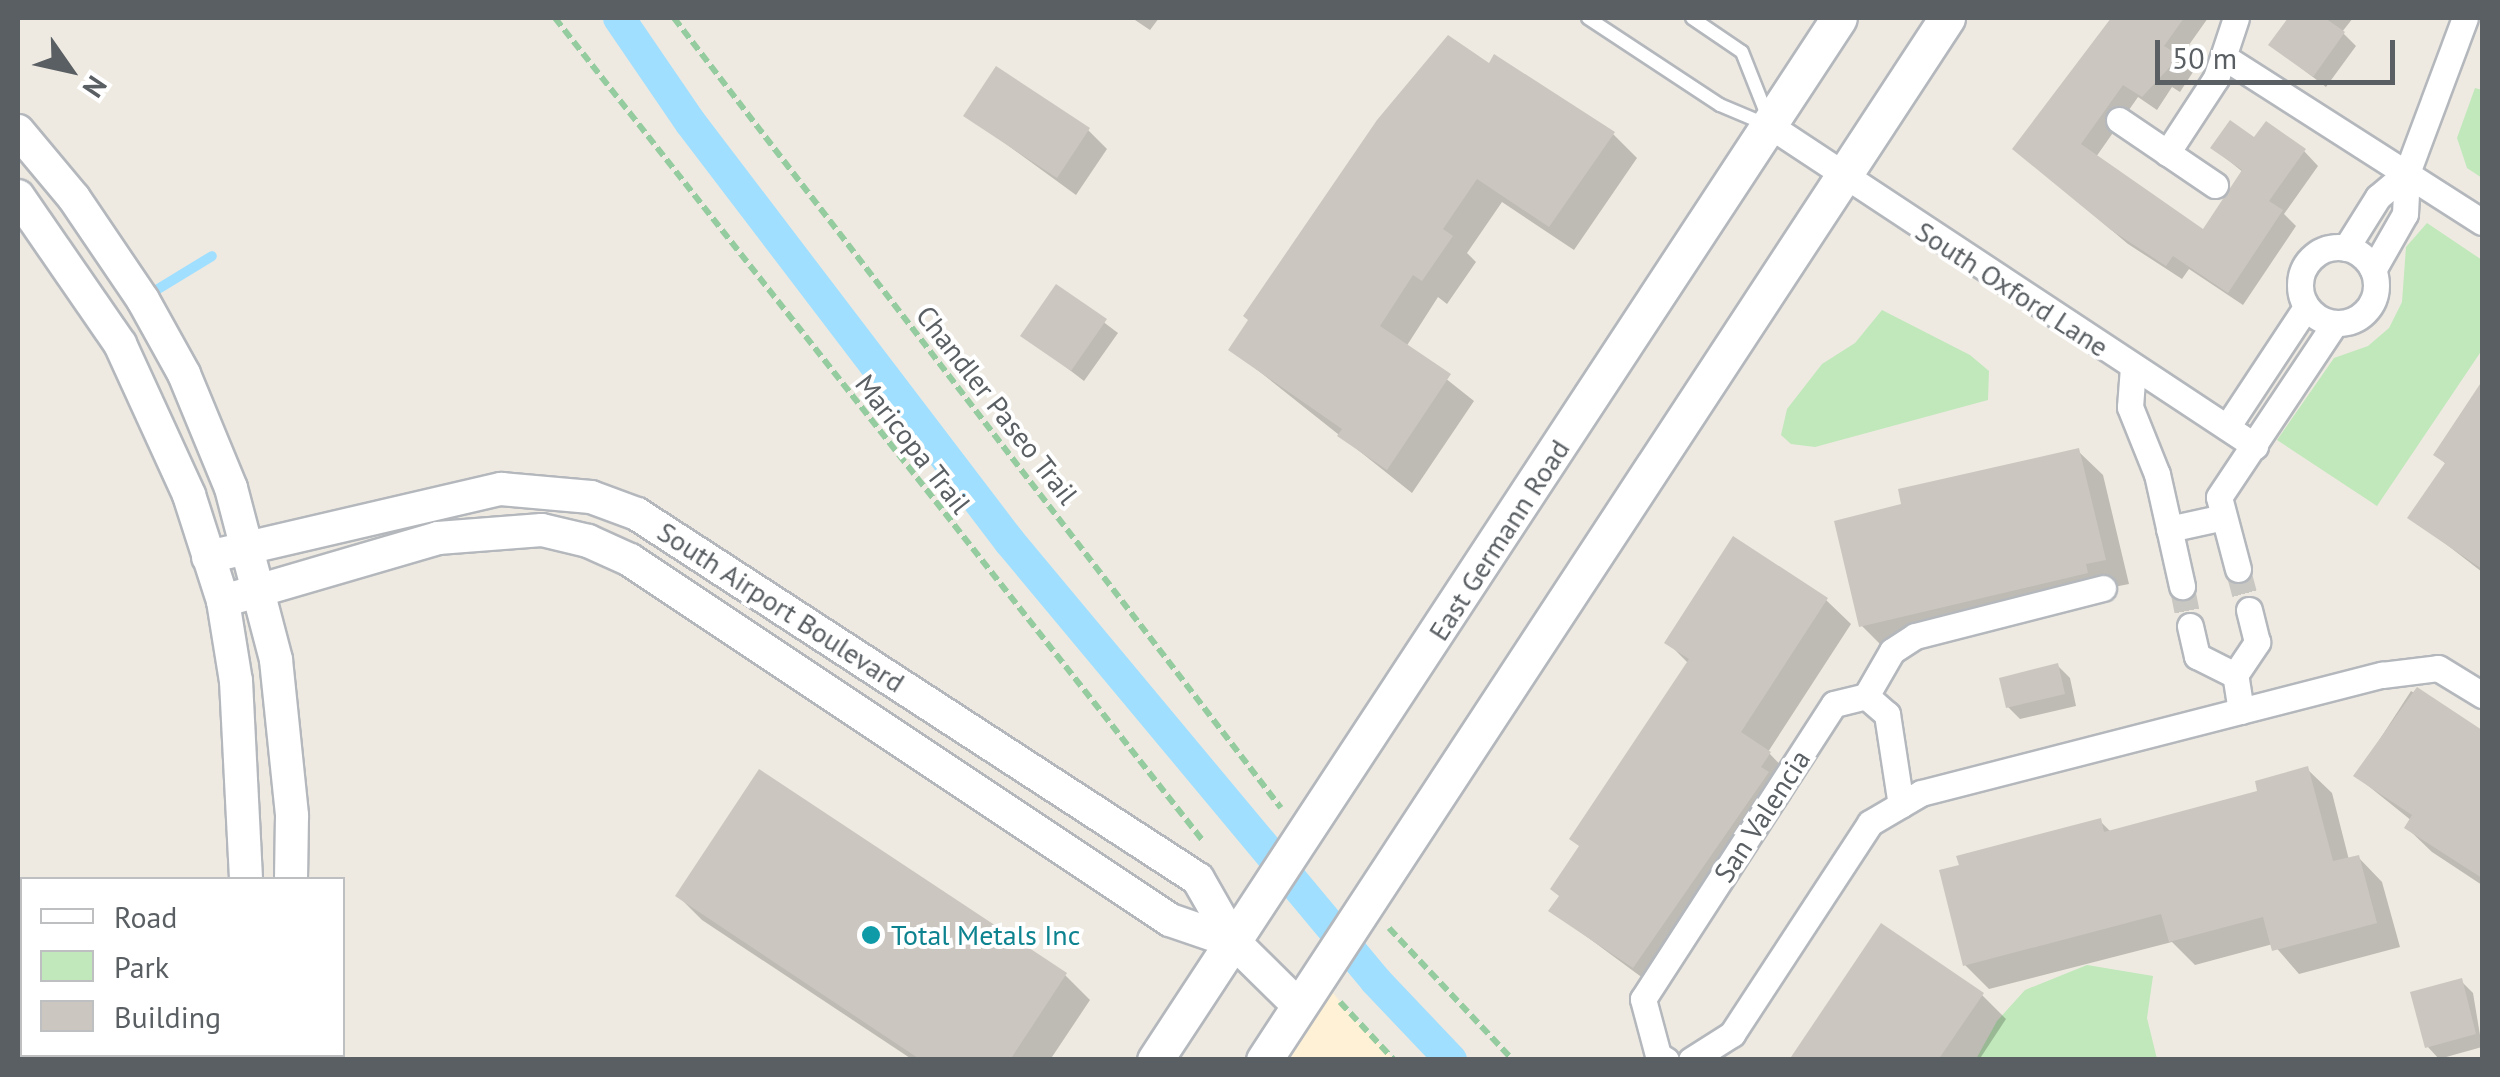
<!DOCTYPE html>
<style>
body{margin:0}
#map{position:relative;width:2500px;height:1077px;overflow:hidden;background:#eeeae1;font-family:"PT Sans",sans-serif}
div>[style]{position:absolute}
.commercial>*{inset:0;background:#fff1d5}
.green>*{inset:0;background:#c0e8bb}
.shadow>*{inset:0;background:#0003}
.stream>*{height:10px;margin:-5px;padding:0 5px;transform-origin:5px;border-radius:5px;background:#a0dfff}
.canal>*{height:32px;margin:-16px;padding:0 16px;transform-origin:16px;border-radius:16px;background:#a0dfff}
.building>*{inset:0;background:#cbc7c0}
.minor-tunnel>*{height:25px;margin-top:-12.5px;transform-origin:0;background:repeating-linear-gradient(90deg,#c9c7c2 0 25px,transparent 0 37px)}
.path>*{height:6px;margin-top:-3px;transform-origin:0;background:repeating-linear-gradient(90deg,#95cc9f 0 10px,transparent 0 15px)}
.roads{filter:drop-shadow(2px 0 #b4b8bd) drop-shadow(-2px 0 #b4b8bd) drop-shadow(0 2px #b4b8bd) drop-shadow(0 -2px #b4b8bd)}
.service>*{height:12px;margin:-6px;padding:0 6px;transform-origin:6px;border-radius:6px;background:#fff}
.minor>*{height:25px;margin:-12.5px;padding:0 12.5px;transform-origin:12.5px;border-radius:12.5px;background:#fff}
.minor>.ring{margin:-12.5px;padding:0;box-sizing:content-box;background:none;border:25px solid #fff;border-radius:50%}
.tertiary>*{height:32px;margin:-16px;padding:0 16px;transform-origin:16px;border-radius:16px;background:#fff}
.secondary>*{height:35px;margin:-17.5px;padding:0 17.5px;transform-origin:17.5px;border-radius:17.5px;background:#fff}
.dots>*{width:28px;height:28px;translate:-50% -50%;box-sizing:border-box;border:5px solid #fff;border-radius:50%}
span{translate:-50% -50%;white-space:nowrap;text-align:center;line-height:1.15;-webkit-text-stroke:8px #fff;paint-order:stroke}
.street-label{font-size:28px;color:#5a5f63}
.culture-label{font-size:28px;color:#0d838f}
.left{translate:0 -50%;text-align:left}
.frame{position:absolute;inset:0;border:20px solid #5a5f63;pointer-events:none}
.legend{position:absolute;left:20px;top:877px;width:325px;height:180px;box-sizing:border-box;background:#fff;border:2px solid #bdbfc1;margin:0;padding:12px 18px;list-style:none;font-size:30px;color:#5a5f63}
.legend li{display:flex;align-items:center;gap:20px;height:50px}
.legend b{width:50px;border:2px solid #bdbfc1}
.north{position:absolute;left:20px;top:20px;width:100px;height:100px;-webkit-text-stroke:8px #fff;paint-order:stroke;rotate:124deg;font-size:28px;font-weight:700;line-height:40px;text-align:center;color:#5a5f63}
.north::after{content:'';display:block;margin:auto;width:35px;height:45px;background:#5a5f63;clip-path:polygon(50% 0,100% 100%,50% 72%,0 100%)}
.scale{position:absolute;left:2155px;top:40px;width:240px;height:45px;box-sizing:border-box;border:5px solid #5a5f63;border-top:0;padding-left:12px;font-size:30px;line-height:35px;white-space:nowrap;color:#5a5f63;-webkit-text-stroke:8px #fff;paint-order:stroke}
</style>
<div id="map">
<div class="commercial">
<div style="clip-path:polygon(1318px 975px,1352px 1016px,1394px 1059px,1262px 1060px)"></div>
</div>
<div class="green">
<div style="clip-path:polygon(2475px 88px,2482px 90px,2482px 178px,2467px 168px,2457px 138px)"></div>
<div style="clip-path:polygon(2427px 223px,2482px 260px,2482px 350px,2377px 506px,2277px 440px,2334px 358px,2368px 346px,2389px 328px,2402px 302px,2406px 247px)"></div>
<div style="clip-path:polygon(1882px 310px,1970px 355px,1989px 371px,1988px 400px,1815px 447px,1791px 444px,1781px 435px,1787px 409px,1822px 364px,1855px 343px)"></div>
<div style="clip-path:polygon(2087px 965px,2153px 976px,2147px 1018px,2157px 1059px,1976px 1059px,1997px 1021px,2025px 990px)"></div>
</div>
<div class="shadow">
<div style="clip-path:polygon(1132px 18px,1159px 18px,1150px 30px)"></div>
<div style="clip-path:polygon(2114px 18px,2208px 18px,2179px 59px,2193px 72px,2180px 92px,2172px 87px,2157px 110px,2138px 97px,2096px 157px,2204px 233px,2244px 173px,2213px 148px,2255px 140px,2304px 151px,2318px 166px,2284px 214px,2296px 226px,2243px 305px,2189px 269px,2182px 279px,2128px 244px,2015px 149px)"></div>
<div style="clip-path:polygon(2291px 18px,2353px 18px,2342px 32px,2356px 46px,2326px 87px,2271px 45px)"></div>
<div style="clip-path:polygon(1490px 66px,1613px 134px,1637px 158px,1574px 250px,1502px 202px,1467px 253px,1476px 262px,1447px 304px,1438px 297px,1406px 347px,1474px 401px,1412px 493px,1231px 349px)"></div>
<div style="clip-path:polygon(966px 115px,1088px 130px,1107px 149px,1076px 195px)"></div>
<div style="clip-path:polygon(1057px 287px,1118px 333px,1084px 381px,1024px 335px)"></div>
<div style="clip-path:polygon(2482px 385px,2482px 572px,2411px 517px,2447px 465px,2436px 455px)"></div>
<div style="clip-path:polygon(2078px 451px,2103px 475px,2129px 584px,2109px 588px,2111px 597px,1886px 650px,1861px 625px,1904px 506px)"></div>
<div style="clip-path:polygon(1826px 600px,1851px 624px,1768px 752px,1793px 778px,1785px 791px,1792px 798px,1659px 990px,1552px 911px,1689px 664px,1668px 643px)"></div>
<div style="clip-path:polygon(2058px 666px,2070px 678px,2076px 706px,2020px 719px,2008px 707px)"></div>
<div style="clip-path:polygon(2411px 691px,2482px 734px,2482px 885px,2432px 852px,2407px 828px,2412px 821px,2356px 776px)"></div>
<div style="clip-path:polygon(2307px 769px,2332px 793px,2349px 860px,2358px 857px,2382px 882px,2400px 947px,2299px 974px,2273px 944px,2195px 965px,2172px 942px,1989px 989px,1965px 965px,2100px 821px,2111px 832px,2260px 793px)"></div>
<div style="clip-path:polygon(678px 896px,1065px 975px,1090px 1000px,1050px 1060px,913px 1060px,702px 920px)"></div>
<div style="clip-path:polygon(2461px 981px,2473px 993px,2482px 1047px,2439px 1059px,2427px 1046px)"></div>
<div style="clip-path:polygon(1982px 995px,2006px 1019px,1979px 1060px,1792px 1060px)"></div>
</div>
<div class="stream">
<div style="left:158px;top:289px;width:63px;rotate:-31.4deg"></div>
</div>
<div class="canal">
<div style="left:619px;top:18px;width:126px;rotate:55.7deg"></div>
<div style="left:690px;top:122px;width:528px;rotate:52.7deg"></div>
<div style="left:1010px;top:542px;width:572px;rotate:50.18deg"></div>
<div style="left:1376px;top:981px;width:109px;rotate:46.5deg"></div>
</div>
<div class="building">
<div style="clip-path:polygon(2111px 18px,2184px 18px,2164px 46px,2180px 56px,2142px 97px,2123px 85px,2081px 144px,2203px 229px,2242px 170px,2210px 148px,2230px 120px,2254px 137px,2266px 121px,2306px 149px,2269px 201px,2283px 210px,2228px 293px,2173px 256px,2166px 266px,2111px 230px,2012px 149px)"></div>
<div style="clip-path:polygon(2288px 18px,2325px 18px,2345px 32px,2313px 77px,2268px 45px)"></div>
<div style="clip-path:polygon(1448px 35px,1489px 63px,1494px 54px,1615px 132px,1549px 227px,1477px 179px,1443px 229px,1453px 236px,1422px 281px,1413px 275px,1380px 326px,1451px 374px,1387px 470px,1337px 436px,1342px 429px,1228px 350px,1248px 320px,1243px 316px,1377px 120px)"></div>
<div style="clip-path:polygon(996px 66px,1090px 128px,1057px 178px,963px 116px)"></div>
<div style="clip-path:polygon(1056px 284px,1107px 319px,1071px 371px,1020px 336px)"></div>
<div style="clip-path:polygon(2482px 381px,2482px 569px,2407px 518px,2445px 463px,2433px 455px)"></div>
<div style="clip-path:polygon(2079px 448px,2106px 560px,2086px 564px,2088px 573px,1859px 627px,1834px 521px,1901px 504px,1898px 489px)"></div>
<div style="clip-path:polygon(1733px 536px,1828px 598px,1741px 732px,1771px 752px,1761px 767px,1769px 772px,1633px 968px,1548px 911px,1559px 896px,1550px 889px,1579px 846px,1569px 839px,1689px 659px,1664px 643px)"></div>
<div style="clip-path:polygon(2058px 663px,2065px 694px,2006px 708px,1999px 678px)"></div>
<div style="clip-path:polygon(2417px 687px,2482px 730px,2482px 878px,2404px 828px,2412px 815px,2353px 776px)"></div>
<div style="clip-path:polygon(2308px 766px,2333px 861px,2359px 855px,2377px 923px,2272px 951px,2263px 917px,2169px 942px,2161px 914px,1963px 966px,1939px 870px,1959px 865px,1956px 856px,2101px 818px,2104px 832px,2257px 791px,2255px 781px)"></div>
<div style="clip-path:polygon(759px 769px,1067px 973px,1010px 1060px,921px 1060px,675px 896px)"></div>
<div style="clip-path:polygon(1881px 923px,1984px 993px,1938px 1060px,1789px 1060px)"></div>
<div style="clip-path:polygon(2462px 978px,2476px 1034px,2425px 1048px,2410px 992px)"></div>
</div>
<div class="minor-tunnel">
<div style="left:2238px;top:569px;width:42px;rotate:75deg"></div>
<div style="left:2182px;top:586px;width:41px;rotate:78.7deg"></div>
</div>
<div class="path">
<div style="left:555px;top:18px;width:1047px;rotate:51.78deg"></div>
<div style="left:674px;top:18px;width:996px;rotate:52.46deg"></div>
<div style="left:1389px;top:928px;width:181px;rotate:46.8deg"></div>
<div style="left:1340px;top:1002px;width:79px;rotate:47deg"></div>
</div>
<div class="roads">
<div class="service">
<div style="left:1588px;top:18px;width:158px;rotate:33.4deg"></div>
<div style="left:1720px;top:105px;width:49px;rotate:22.9deg"></div>
<div style="left:1692px;top:18px;width:60px;rotate:34.2deg"></div>
<div style="left:1742px;top:52px;width:68px;rotate:68.4deg"></div>
</div>
<div class="minor">
<div style="left:2224px;top:57px;width:306px;rotate:32.6deg"></div>
<div style="left:2119px;top:120px;width:116px;rotate:34.1deg"></div>
<div style="left:1772px;top:127px;width:579px;rotate:33.44deg"></div>
<div style="left:2167px;top:153px;width:90px;rotate:-56.8deg"></div>
<div style="left:2216px;top:78px;width:63px;rotate:-71.6deg"></div>
<div class="ring" style="left:2300px;top:247px;width:51px;height:51px"></div>
<div style="left:2346px;top:248px;width:60px;rotate:-57.9deg"></div>
<div style="left:2378px;top:197px;width:38px;rotate:-40deg"></div>
<div style="left:2373px;top:270px;width:64px;rotate:-60.3deg"></div>
<div style="left:2405px;top:214px;width:41px;rotate:-87.2deg"></div>
<div style="left:2407px;top:173px;width:165px;rotate:-69.5deg"></div>
<div style="left:2133px;top:367px;width:40px;rotate:94.3deg"></div>
<div style="left:2130px;top:407px;width:72px;rotate:68.1deg"></div>
<div style="left:2157px;top:474px;width:115px;rotate:77.4deg"></div>
<div style="left:2227px;top:427px;width:144px;rotate:-56.6deg"></div>
<div style="left:2169px;top:529px;width:56px;rotate:-12.3deg"></div>
<div style="left:2238px;top:569px;width:74px;rotate:-104.8deg"></div>
<div style="left:2219px;top:497px;width:209px;rotate:-56.3deg"></div>
<div style="left:2190px;top:626px;width:31px;rotate:77deg"></div>
<div style="left:2197px;top:656px;width:42px;rotate:26.6deg"></div>
<div style="left:1866px;top:696px;width:52px;rotate:-60deg"></div>
<div style="left:1892px;top:651px;width:27px;rotate:-33deg"></div>
<div style="left:1915px;top:636px;width:194px;rotate:-14.3deg"></div>
<div style="left:2241px;top:711px;width:36px;rotate:-99deg"></div>
<div style="left:2235px;top:675px;width:40px;rotate:-56deg"></div>
<div style="left:2257px;top:642px;width:33px;rotate:-104deg"></div>
<div style="left:1666px;top:1060px;width:9px;rotate:-148deg"></div>
<div style="left:1658px;top:1055px;width:58px;rotate:-105deg"></div>
<div style="left:1643px;top:999px;width:351px;rotate:-57.1deg"></div>
<div style="left:1834px;top:704px;width:33px;rotate:-14deg"></div>
<div style="left:1866px;top:696px;width:28px;rotate:41deg"></div>
<div style="left:1887px;top:714px;width:92px;rotate:81.3deg"></div>
<div style="left:1691px;top:1060px;width:49px;rotate:-32.4deg"></div>
<div style="left:1732px;top:1034px;width:252px;rotate:-56.8deg"></div>
<div style="left:1870px;top:823px;width:59px;rotate:-30.5deg"></div>
<div style="left:1921px;top:793px;width:476px;rotate:-14.4deg"></div>
<div style="left:2382px;top:675px;width:56px;rotate:-7.1deg"></div>
<div style="left:2438px;top:668px;width:52px;rotate:31.5deg"></div>
</div>
<div class="tertiary">
<div style="left:18px;top:131px;width:87px;rotate:50.1deg"></div>
<div style="left:74px;top:198px;width:123px;rotate:55.9deg"></div>
<div style="left:143px;top:300px;width:85px;rotate:61deg"></div>
<div style="left:184px;top:374px;width:123px;rotate:67.6deg"></div>
<div style="left:231px;top:488px;width:178px;rotate:75.3deg"></div>
<div style="left:276px;top:660px;width:157px;rotate:84.1deg"></div>
<div style="left:292px;top:816px;width:64px;rotate:90.9deg"></div>
<div style="left:18px;top:196px;width:180px;rotate:55.4deg"></div>
<div style="left:120px;top:344px;width:166px;rotate:65.4deg"></div>
<div style="left:189px;top:495px;width:111px;rotate:72.2deg"></div>
<div style="left:223px;top:601px;width:81px;rotate:80.8deg"></div>
<div style="left:236px;top:681px;width:199px;rotate:87.1deg"></div>
<div style="left:208px;top:557px;width:301px;rotate:-13.1deg"></div>
<div style="left:501px;top:489px;width:90px;rotate:5.1deg"></div>
<div style="left:591px;top:497px;width:49px;rotate:20.3deg"></div>
<div style="left:637px;top:514px;width:669px;rotate:33.05deg"></div>
<div style="left:1198px;top:879px;width:73px;rotate:60.3deg"></div>
<div style="left:1234px;top:942px;width:91px;rotate:44.6deg"></div>
<div style="left:223px;top:601px;width:224px;rotate:-16.3deg"></div>
<div style="left:438px;top:538px;width:104px;rotate:-4.4deg"></div>
<div style="left:542px;top:530px;width:47px;rotate:13.4deg"></div>
<div style="left:588px;top:541px;width:46px;rotate:24.3deg"></div>
<div style="left:630px;top:560px;width:649px;rotate:33.69deg"></div>
<div style="left:1170px;top:920px;width:68px;rotate:19deg"></div>
<div style="left:220px;top:1060px;width:6px;rotate:-81deg"></div>
<div style="left:266px;top:1060px;width:6px;rotate:-81deg"></div>
</div>
<div class="secondary">
<div style="left:1155px;top:1060px;width:1246px;rotate:-56.72deg"></div>
<div style="left:1264px;top:1060px;width:1246px;rotate:-56.76deg"></div>
</div>
</div>
<div class="dots">
<div style="left:871px;top:935px;background:#0f9aa8"></div>
</div>
<div class="street-label">
<span style="left:2012px;top:289px;rotate:33deg">South Oxford Lane</span>
<span style="left:997px;top:405px;rotate:52deg">Chandler Paseo Trail</span>
<span style="left:913px;top:444px;rotate:52deg">Maricopa Trail</span>
<span style="left:1499px;top:540px;rotate:-57deg">East Germann Road</span>
<span style="left:781px;top:607px;rotate:33deg">South Airport Boulevard</span>
<span style="left:1762px;top:816px;rotate:-57deg">San Valencia</span>
</div>
<div class="culture-label">
<span class="left" style="left:891px;top:935px">Total Metals Inc</span>
</div>
<div class="frame"></div>
<ul class="legend">
<li><b style="height:12px;background:#fff"></b>Road</li>
<li><b style="height:28px;background:#c0e8bb"></b>Park</li>
<li><b style="height:28px;background:#cbc7c0"></b>Building</li>
</ul>
<div class="north">N</div>
<div class="scale">50 m</div>
</div>
